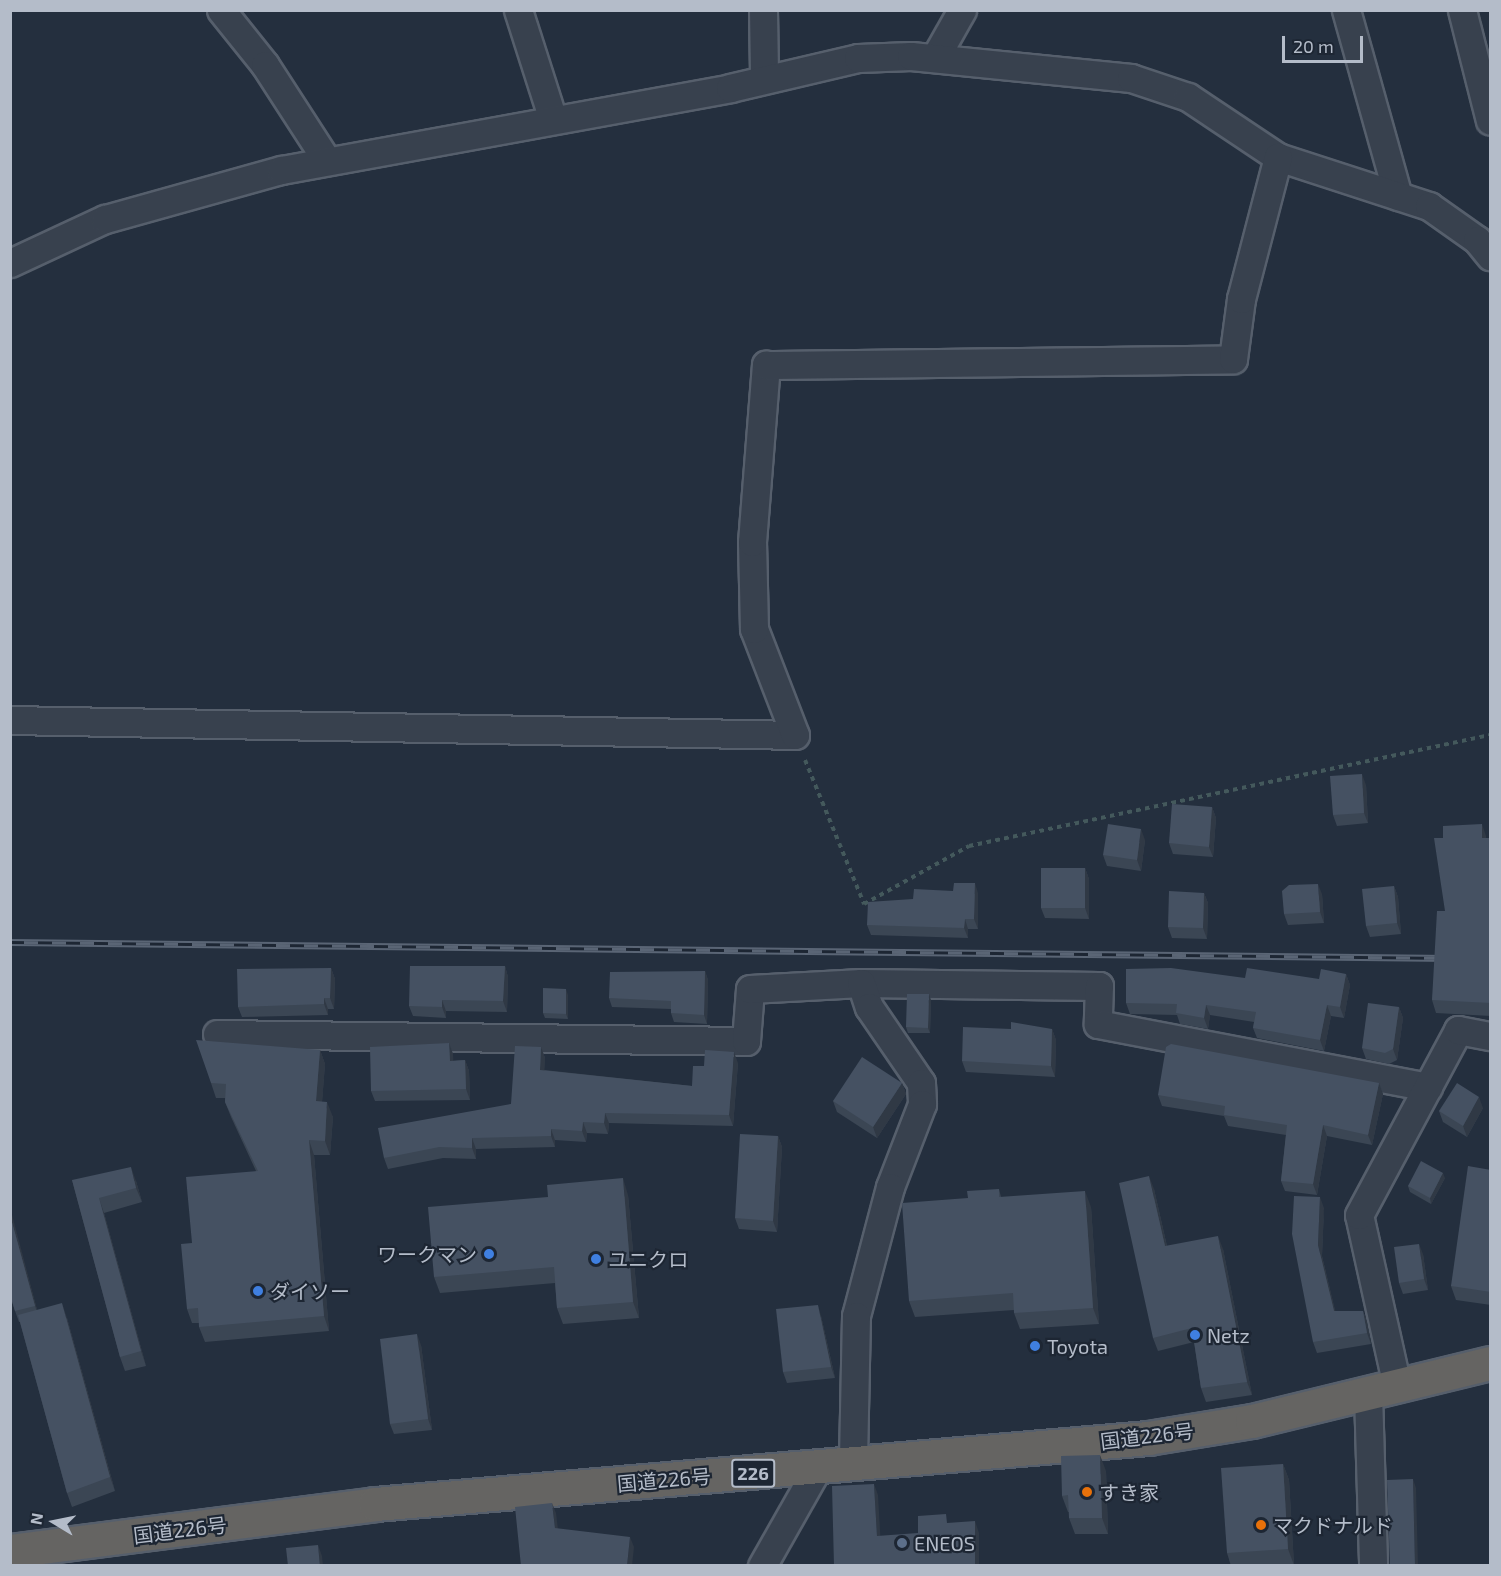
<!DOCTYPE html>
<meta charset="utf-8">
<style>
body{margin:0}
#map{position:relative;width:1501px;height:1576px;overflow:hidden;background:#242f3e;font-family:"Exo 2","Noto Sans JP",sans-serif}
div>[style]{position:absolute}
.path>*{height:4px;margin-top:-2px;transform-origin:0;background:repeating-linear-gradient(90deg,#44595c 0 4.5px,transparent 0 9px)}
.roads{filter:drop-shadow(2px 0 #565f6c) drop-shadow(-2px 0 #565f6c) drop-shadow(0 2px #565f6c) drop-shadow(0 -2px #565f6c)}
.minor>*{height:27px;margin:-13.5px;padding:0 13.5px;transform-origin:13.5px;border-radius:13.5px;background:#38414e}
.trunk>*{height:33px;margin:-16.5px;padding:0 16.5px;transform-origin:16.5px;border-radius:16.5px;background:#656462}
.rail>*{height:7px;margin-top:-3.5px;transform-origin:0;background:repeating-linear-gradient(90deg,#1d2633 0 14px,#5a6575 0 28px);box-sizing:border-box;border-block:2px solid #5a6575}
.wall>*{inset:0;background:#3b4654}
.shaded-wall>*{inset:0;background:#303945}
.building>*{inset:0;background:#455162}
.dots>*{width:16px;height:16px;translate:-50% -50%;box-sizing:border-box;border:3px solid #1d2633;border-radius:50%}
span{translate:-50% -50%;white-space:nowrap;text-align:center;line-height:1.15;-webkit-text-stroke:4.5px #1d2633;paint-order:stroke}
.shield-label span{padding:2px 4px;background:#1d2633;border:2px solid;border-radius:4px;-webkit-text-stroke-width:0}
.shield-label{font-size:18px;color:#b4bcc9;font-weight:700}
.poi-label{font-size:20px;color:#b4bcc9}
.right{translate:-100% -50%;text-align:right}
.left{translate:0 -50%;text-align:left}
.street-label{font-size:20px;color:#b4bcc9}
.frame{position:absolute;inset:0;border:12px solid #b4bcc9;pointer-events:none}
.north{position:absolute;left:24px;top:1492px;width:60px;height:60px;-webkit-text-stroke:4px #1d2633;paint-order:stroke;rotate:280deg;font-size:16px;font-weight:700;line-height:24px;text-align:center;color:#b4bcc9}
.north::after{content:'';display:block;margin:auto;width:21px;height:27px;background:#b4bcc9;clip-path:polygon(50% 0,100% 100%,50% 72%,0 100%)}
.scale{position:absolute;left:1282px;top:36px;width:81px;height:27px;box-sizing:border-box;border:3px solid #b4bcc9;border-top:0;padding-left:8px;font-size:18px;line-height:21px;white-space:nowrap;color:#b4bcc9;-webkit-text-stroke:4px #1d2633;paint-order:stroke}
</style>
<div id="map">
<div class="path">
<div style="left:805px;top:760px;width:156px;rotate:67.7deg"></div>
<div style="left:864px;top:904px;width:120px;rotate:-28.9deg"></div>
<div style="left:969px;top:846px;width:533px;rotate:-12.03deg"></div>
</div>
<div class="roads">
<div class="minor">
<div style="left:221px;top:10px;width:70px;rotate:51.3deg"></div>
<div style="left:265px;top:65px;width:114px;rotate:57.1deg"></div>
<div style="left:518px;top:10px;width:115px;rotate:72.3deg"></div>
<div style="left:763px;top:10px;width:67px;rotate:89.1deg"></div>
<div style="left:1346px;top:10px;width:193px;rotate:74.4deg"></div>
<div style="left:1462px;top:10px;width:114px;rotate:75.8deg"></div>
<div style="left:936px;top:56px;width:53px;rotate:-60.5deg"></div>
<div style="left:10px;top:263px;width:105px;rotate:-24.9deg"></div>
<div style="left:105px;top:219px;width:183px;rotate:-15.6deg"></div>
<div style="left:281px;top:170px;width:456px;rotate:-10.3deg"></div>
<div style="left:730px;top:88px;width:131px;rotate:-13.2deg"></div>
<div style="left:858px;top:58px;width:53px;rotate:-2.2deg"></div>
<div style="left:911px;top:56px;width:221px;rotate:5.7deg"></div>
<div style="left:1131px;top:78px;width:60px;rotate:18.4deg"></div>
<div style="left:1188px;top:97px;width:108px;rotate:33.7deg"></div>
<div style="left:1278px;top:157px;width:159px;rotate:18deg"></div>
<div style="left:1429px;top:206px;width:59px;rotate:35.3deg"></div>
<div style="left:1477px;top:240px;width:21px;rotate:51deg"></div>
<div style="left:10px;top:720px;width:785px;rotate:1.09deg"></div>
<div style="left:795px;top:735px;width:114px;rotate:-111.1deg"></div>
<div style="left:754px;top:629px;width:87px;rotate:-91.3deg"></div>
<div style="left:752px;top:542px;width:178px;rotate:-85.5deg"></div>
<div style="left:766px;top:365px;width:467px;rotate:-0.7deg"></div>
<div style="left:1233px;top:359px;width:61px;rotate:-82.4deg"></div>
<div style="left:1241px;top:299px;width:147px;rotate:-75.4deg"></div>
<div style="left:861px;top:983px;width:238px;rotate:0.7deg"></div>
<div style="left:1099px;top:986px;width:38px;rotate:92deg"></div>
<div style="left:1098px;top:1024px;width:336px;rotate:10.8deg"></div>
<div style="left:217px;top:1034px;width:529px;rotate:0.76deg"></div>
<div style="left:746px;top:1041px;width:52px;rotate:-85.6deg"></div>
<div style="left:750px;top:989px;width:111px;rotate:-3.1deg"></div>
<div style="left:861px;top:983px;width:25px;rotate:72deg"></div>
<div style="left:869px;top:1007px;width:92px;rotate:55.6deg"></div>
<div style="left:921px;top:1083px;width:21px;rotate:87deg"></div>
<div style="left:922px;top:1104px;width:89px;rotate:111.1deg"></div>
<div style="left:890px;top:1187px;width:133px;rotate:104.8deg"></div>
<div style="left:856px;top:1316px;width:149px;rotate:91.2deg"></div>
<div style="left:1397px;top:1386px;width:175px;rotate:-102.5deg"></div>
<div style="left:1359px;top:1215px;width:210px;rotate:-61.8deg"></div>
<div style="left:1458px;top:1030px;width:33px;rotate:11deg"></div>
<div style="left:1368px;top:1393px;width:173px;rotate:88.3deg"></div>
<div style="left:762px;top:1566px;width:114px;rotate:-60.5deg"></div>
</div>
<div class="trunk">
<div style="left:10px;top:1551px;width:368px;rotate:-7.3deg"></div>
<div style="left:375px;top:1504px;width:776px;rotate:-4.88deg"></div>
<div style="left:1148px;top:1438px;width:105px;rotate:-9.3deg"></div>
<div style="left:1252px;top:1421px;width:245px;rotate:-13.7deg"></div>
</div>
</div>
<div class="rail">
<div style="left:10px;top:942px;width:1440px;rotate:0.64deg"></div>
</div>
<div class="wall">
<div style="clip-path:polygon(1366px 785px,1368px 823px,1337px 826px,1333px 815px)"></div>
<div style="clip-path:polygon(1212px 807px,1216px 818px,1213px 857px,1173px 854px,1169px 843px)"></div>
<div style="clip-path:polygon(1486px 836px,1486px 838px,1491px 838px,1491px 1016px,1436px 1013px,1432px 1000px,1445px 911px)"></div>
<div style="clip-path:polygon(1145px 840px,1141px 871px,1107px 866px,1103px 855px)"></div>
<div style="clip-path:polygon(1085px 868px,1089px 879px,1089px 919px,1045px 918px,1041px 908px)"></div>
<div style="clip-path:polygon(1394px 886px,1398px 897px,1401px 934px,1370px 937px,1366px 926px)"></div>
<div style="clip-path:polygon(978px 893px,978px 929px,968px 929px,968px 938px,871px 935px,867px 925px)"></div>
<div style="clip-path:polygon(1204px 893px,1208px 903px,1207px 939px,1172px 938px,1168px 927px)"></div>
<div style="clip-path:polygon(1322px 894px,1324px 923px,1288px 925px,1284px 914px)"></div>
<div style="clip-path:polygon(505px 966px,508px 977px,507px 1012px,446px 1011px,446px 1018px,413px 1016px,409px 1006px)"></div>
<div style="clip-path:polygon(331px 968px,335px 979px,334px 1009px,328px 1009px,328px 1015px,242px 1017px,238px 1007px)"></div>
<div style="clip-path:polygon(705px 971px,708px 980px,707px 1024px,674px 1022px,671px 1013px,671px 1009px,612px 1007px,609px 998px)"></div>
<div style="clip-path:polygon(1346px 974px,1350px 985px,1344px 1018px,1331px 1016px,1324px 1051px,1257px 1038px,1253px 1028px,1254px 1022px,1210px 1015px,1208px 1029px,1180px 1024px,1177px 1015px,1130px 1014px,1126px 1003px,1245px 978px,1319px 979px)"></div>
<div style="clip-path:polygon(568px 995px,568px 1019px,545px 1018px,543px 1013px)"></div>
<div style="clip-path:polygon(931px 1000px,930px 1033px,908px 1033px,906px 1027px)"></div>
<div style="clip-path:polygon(1399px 1007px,1403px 1018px,1397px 1060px,1389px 1064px,1366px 1059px,1362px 1048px)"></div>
<div style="clip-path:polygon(1011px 1029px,1052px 1029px,1056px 1040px,1055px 1077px,966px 1072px,962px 1061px)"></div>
<div style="clip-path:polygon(449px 1043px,453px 1054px,453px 1061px,465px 1060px,469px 1071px,470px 1100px,375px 1101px,371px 1091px)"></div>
<div style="clip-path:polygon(541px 1047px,545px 1058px,544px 1070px,692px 1086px,704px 1066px,738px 1063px,733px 1126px,609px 1123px,608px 1134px,587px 1133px,586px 1142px,555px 1140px,555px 1147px,476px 1149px,476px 1159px,443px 1158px,388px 1169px,384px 1158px,511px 1104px)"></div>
<div style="clip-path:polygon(320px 1050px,325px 1064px,322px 1102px,333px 1117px,330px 1155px,314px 1155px,329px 1331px,205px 1342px,199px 1327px,199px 1323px,192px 1323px,187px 1309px,192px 1243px,256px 1171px,231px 1117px,225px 1102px,225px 1098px,216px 1098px,211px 1083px)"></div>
<div style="clip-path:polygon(902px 1083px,906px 1094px,877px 1138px,837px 1112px,833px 1101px)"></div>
<div style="clip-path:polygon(1379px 1083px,1383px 1094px,1372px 1145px,1327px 1136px,1317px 1195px,1285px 1191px,1281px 1181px,1286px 1135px,1228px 1126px,1224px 1116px,1162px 1106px,1158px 1095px)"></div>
<div style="clip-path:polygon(1483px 1108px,1467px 1137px,1443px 1122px,1439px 1111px)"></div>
<div style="clip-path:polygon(778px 1136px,782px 1147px,777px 1232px,739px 1229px,735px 1218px)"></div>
<div style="clip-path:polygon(1491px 1170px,1491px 1305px,1456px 1300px,1451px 1286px)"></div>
<div style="clip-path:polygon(1445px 1178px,1431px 1204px,1410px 1192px,1408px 1186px)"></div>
<div style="clip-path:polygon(72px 1180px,136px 1181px,142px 1202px,104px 1213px,146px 1366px,125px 1371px,120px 1357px)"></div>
<div style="clip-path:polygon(999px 1189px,1001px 1197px,1091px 1207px,1099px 1324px,1020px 1329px,1014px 1313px,1014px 1310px,915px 1317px,909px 1301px,968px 1198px)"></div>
<div style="clip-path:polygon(1154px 1189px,1167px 1246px,1223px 1249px,1252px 1395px,1206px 1402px,1201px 1388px,1194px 1342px,1158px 1351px,1153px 1338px)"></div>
<div style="clip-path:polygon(628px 1195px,639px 1318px,563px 1324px,557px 1308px,555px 1283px,440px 1293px,434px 1277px)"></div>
<div style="clip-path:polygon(1324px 1208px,1322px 1256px,1335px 1311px,1363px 1311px,1367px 1322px,1371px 1344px,1317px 1353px,1313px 1342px)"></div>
<div style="clip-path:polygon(10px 1211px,37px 1310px,67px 1318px,115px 1491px,72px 1507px,67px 1493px,20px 1322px,19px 1322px,15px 1311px,10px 1295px)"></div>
<div style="clip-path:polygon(1423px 1254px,1428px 1290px,1403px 1294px,1399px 1283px)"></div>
<div style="clip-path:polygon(821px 1316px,835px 1378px,787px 1383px,783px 1372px)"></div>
<div style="clip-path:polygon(421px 1345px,432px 1430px,394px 1434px,390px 1424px)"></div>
<div style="clip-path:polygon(1283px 1464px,1289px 1480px,1294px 1565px,1231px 1566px,1227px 1553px)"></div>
<div style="clip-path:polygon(1106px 1471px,1108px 1534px,1075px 1534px,1069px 1518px,1069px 1512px,1068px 1512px,1062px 1496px)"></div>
</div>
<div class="shaded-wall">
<div style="clip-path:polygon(1362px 774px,1366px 785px,1368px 823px,1364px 813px)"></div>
<div style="clip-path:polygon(1212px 807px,1216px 818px,1213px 857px,1209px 847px)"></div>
<div style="clip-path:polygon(1482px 824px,1486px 836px,1487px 851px,1482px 838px)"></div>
<div style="clip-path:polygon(1141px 829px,1145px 840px,1141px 871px,1137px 860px)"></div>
<div style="clip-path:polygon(1085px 868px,1089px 879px,1089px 919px,1085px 908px)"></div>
<div style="clip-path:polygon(975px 883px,978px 893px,978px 929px,974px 919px)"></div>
<div style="clip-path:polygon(1318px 884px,1322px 894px,1324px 923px,1320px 912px)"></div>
<div style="clip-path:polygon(1394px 886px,1398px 897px,1401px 934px,1397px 923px)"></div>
<div style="clip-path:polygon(1204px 893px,1208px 903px,1207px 939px,1203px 928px)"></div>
<div style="clip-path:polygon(965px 919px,968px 929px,968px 938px,964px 928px)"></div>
<div style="clip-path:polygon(505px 966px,508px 977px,507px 1012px,503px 1001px)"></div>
<div style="clip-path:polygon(331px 968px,335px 979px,334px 1009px,330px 998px)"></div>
<div style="clip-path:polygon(705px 971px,708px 980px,707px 1024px,704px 1015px)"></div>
<div style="clip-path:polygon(1346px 974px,1350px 985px,1344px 1018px,1340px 1007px)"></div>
<div style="clip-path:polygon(566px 989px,568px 995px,568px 1019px,566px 1014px)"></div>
<div style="clip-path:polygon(929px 994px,931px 1000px,930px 1033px,928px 1028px)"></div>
<div style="clip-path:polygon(324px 998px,328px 1009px,328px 1015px,324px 1004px)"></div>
<div style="clip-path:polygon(442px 1000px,446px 1011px,446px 1018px,442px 1007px)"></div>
<div style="clip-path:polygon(1206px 1005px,1210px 1015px,1208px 1029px,1204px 1018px)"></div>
<div style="clip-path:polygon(1327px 1005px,1331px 1016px,1324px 1051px,1320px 1040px)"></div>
<div style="clip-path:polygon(1399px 1007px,1403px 1018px,1397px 1060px,1393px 1049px)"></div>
<div style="clip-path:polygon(1052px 1029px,1056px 1040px,1055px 1077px,1051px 1066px)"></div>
<div style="clip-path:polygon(449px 1043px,453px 1054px,454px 1072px,450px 1061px)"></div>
<div style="clip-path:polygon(541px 1047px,545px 1058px,544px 1081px,540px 1070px)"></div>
<div style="clip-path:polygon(320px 1050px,325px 1064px,321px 1116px,316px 1101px)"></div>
<div style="clip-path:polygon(734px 1052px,738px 1063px,733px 1126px,729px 1115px)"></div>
<div style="clip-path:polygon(465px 1060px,469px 1071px,470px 1100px,466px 1089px)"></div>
<div style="clip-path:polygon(902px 1083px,906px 1094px,877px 1138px,873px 1127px)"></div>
<div style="clip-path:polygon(1379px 1083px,1383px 1094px,1372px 1145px,1368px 1135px)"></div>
<div style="clip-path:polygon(1479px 1097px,1483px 1108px,1467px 1137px,1463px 1126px)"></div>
<div style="clip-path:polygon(327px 1102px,333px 1117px,330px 1155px,325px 1141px)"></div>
<div style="clip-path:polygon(605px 1113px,609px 1123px,608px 1134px,604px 1123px)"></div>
<div style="clip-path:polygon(583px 1122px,587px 1133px,586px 1142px,582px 1131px)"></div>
<div style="clip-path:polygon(1323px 1125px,1327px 1136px,1317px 1195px,1313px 1184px)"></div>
<div style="clip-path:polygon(551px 1129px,555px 1140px,555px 1147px,551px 1136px)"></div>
<div style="clip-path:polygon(778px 1136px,782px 1147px,777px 1232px,773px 1221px)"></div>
<div style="clip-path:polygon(472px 1138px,476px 1149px,476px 1159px,472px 1148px)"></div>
<div style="clip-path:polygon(309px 1140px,314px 1155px,329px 1331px,324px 1316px)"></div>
<div style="clip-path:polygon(131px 1167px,136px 1181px,142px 1202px,136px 1188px)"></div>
<div style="clip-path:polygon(1443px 1173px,1445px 1178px,1431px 1204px,1430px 1198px)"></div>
<div style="clip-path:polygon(1149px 1176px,1154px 1189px,1170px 1260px,1165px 1246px)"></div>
<div style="clip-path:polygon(623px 1178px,628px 1195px,639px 1318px,633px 1302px)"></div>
<div style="clip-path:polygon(1085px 1191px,1091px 1207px,1099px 1324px,1093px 1308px)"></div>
<div style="clip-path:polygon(1320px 1197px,1324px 1208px,1322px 1256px,1338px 1322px,1334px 1311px,1318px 1245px)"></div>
<div style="clip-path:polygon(99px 1198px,104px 1213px,146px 1366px,141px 1351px)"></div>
<div style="clip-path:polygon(11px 1211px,39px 1317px,35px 1306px,10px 1215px)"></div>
<div style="clip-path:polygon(1218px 1236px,1223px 1249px,1252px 1395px,1247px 1382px)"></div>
<div style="clip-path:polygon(1419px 1244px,1423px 1254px,1428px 1290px,1424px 1279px)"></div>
<div style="clip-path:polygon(62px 1303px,67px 1318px,115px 1491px,110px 1477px)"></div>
<div style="clip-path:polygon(818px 1305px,821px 1316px,835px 1378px,831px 1367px)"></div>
<div style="clip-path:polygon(1363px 1311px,1367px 1322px,1371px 1344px,1367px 1333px)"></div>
<div style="clip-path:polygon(417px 1334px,421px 1345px,432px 1430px,428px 1419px)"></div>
<div style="clip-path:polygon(1100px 1455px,1106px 1471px,1108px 1534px,1102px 1518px)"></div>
<div style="clip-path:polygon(1283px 1464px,1289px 1480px,1294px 1565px,1288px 1549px)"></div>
<div style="clip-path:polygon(1413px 1479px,1416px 1488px,1418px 1566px,1415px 1566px)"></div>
<div style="clip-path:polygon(874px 1484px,878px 1495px,881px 1547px,877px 1536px)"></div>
<div style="clip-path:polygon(552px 1503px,556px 1513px,559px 1538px,555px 1528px)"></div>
<div style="clip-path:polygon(975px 1521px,979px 1533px,979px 1566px,975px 1566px)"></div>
<div style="clip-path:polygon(630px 1537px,634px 1547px,632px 1566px,627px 1566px)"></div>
<div style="clip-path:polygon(318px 1545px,322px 1556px,323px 1566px,320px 1566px)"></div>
</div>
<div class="building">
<div style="clip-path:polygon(1362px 774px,1364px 813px,1333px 815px,1330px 776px)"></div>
<div style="clip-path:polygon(1172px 804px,1212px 807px,1209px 847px,1169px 843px)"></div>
<div style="clip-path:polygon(1108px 824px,1141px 829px,1137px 860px,1103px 855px)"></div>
<div style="clip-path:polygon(1482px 824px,1482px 838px,1491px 838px,1491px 1003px,1432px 1000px,1437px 911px,1445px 911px,1434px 838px,1443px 838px,1443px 826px)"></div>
<div style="clip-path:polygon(1041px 868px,1085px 868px,1085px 908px,1041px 908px)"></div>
<div style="clip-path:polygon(954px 883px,975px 883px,974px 919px,965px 919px,964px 928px,867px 925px,868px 902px,913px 899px,914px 889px,953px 891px)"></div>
<div style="clip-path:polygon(1318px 884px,1320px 912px,1284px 914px,1282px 891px,1289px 885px)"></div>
<div style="clip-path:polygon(1394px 886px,1397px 923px,1366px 926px,1362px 889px)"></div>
<div style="clip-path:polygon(1169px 891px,1204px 893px,1203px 928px,1168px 927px)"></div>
<div style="clip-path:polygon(410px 966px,505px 966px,503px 1001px,442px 1000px,442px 1007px,409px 1006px)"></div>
<div style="clip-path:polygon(331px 968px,330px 998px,324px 998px,324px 1004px,238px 1007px,237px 969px)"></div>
<div style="clip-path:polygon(1171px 968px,1245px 978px,1247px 968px,1319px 979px,1321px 969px,1346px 974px,1340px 1007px,1327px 1005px,1320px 1040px,1253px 1028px,1256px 1012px,1206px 1005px,1204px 1018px,1176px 1013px,1177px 1004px,1126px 1003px,1126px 969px)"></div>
<div style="clip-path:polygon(705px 971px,704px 1015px,671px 1013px,671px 1001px,609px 998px,610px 972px)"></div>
<div style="clip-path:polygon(543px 988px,566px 989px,566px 1014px,543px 1013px)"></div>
<div style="clip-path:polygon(907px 994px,929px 994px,928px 1028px,906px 1027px)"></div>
<div style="clip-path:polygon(1368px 1003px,1399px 1007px,1393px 1049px,1385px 1053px,1362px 1048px)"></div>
<div style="clip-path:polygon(1011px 1022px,1052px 1029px,1051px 1066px,962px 1061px,963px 1027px,1011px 1029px)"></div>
<div style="clip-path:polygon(196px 1040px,320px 1050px,316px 1101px,327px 1102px,325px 1141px,309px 1140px,324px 1316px,199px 1327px,198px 1308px,187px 1309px,181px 1244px,192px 1243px,186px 1177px,258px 1171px,225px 1102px,226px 1084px,211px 1083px)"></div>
<div style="clip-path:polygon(449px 1043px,450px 1061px,465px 1060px,466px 1089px,371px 1091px,370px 1047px)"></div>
<div style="clip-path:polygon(1171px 1044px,1379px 1083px,1368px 1135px,1323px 1125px,1313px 1184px,1281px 1181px,1287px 1125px,1224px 1115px,1225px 1106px,1158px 1095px,1166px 1047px)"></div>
<div style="clip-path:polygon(515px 1046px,541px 1047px,540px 1070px,692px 1086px,693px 1066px,704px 1066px,705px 1050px,734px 1052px,729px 1115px,605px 1113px,604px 1123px,583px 1122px,582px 1131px,551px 1129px,551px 1136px,472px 1138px,472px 1148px,439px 1147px,384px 1158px,378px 1128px,511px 1104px)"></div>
<div style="clip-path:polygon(862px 1057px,902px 1083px,873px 1127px,833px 1101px)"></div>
<div style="clip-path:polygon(1457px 1083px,1479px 1097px,1463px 1126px,1439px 1111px)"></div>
<div style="clip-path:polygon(740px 1134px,778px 1136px,773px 1221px,735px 1218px)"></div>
<div style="clip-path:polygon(1421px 1161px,1443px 1173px,1430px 1198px,1408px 1186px)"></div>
<div style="clip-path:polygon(1468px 1166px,1491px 1170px,1491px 1292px,1451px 1286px)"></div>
<div style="clip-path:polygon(131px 1167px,136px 1188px,99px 1198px,141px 1351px,120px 1357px,72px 1180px)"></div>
<div style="clip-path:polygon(1149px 1176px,1165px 1246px,1218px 1236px,1247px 1382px,1201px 1388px,1192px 1328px,1153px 1338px,1119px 1183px)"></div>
<div style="clip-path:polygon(623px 1178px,633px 1302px,557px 1308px,554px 1267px,434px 1277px,428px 1207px,548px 1197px,547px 1185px)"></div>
<div style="clip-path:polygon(999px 1189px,999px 1197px,1085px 1191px,1093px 1308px,1014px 1313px,1013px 1293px,909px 1301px,902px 1203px,968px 1198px,967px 1191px)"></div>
<div style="clip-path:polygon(1294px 1196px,1320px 1197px,1318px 1245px,1334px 1311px,1363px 1311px,1367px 1333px,1313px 1342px,1292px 1234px)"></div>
<div style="clip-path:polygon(10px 1215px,35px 1306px,15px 1311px,10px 1295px)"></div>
<div style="clip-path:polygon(1419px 1244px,1424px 1279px,1399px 1283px,1394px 1247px)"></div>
<div style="clip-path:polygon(62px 1303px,110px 1477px,67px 1493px,18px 1315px)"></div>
<div style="clip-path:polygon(818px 1305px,831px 1367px,783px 1372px,776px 1309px)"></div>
<div style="clip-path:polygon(417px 1334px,428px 1419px,390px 1424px,380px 1339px)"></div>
<div style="clip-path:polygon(1100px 1455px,1102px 1518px,1069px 1518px,1068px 1495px,1062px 1496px,1061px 1456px)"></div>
<div style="clip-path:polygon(1283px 1464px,1288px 1549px,1227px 1553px,1221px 1468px)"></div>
<div style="clip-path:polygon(1413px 1479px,1415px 1566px,1390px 1566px,1387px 1480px)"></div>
<div style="clip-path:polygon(874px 1484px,877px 1536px,918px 1533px,918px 1516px,946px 1514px,947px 1523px,975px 1521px,975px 1566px,834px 1566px,832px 1486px)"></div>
<div style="clip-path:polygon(552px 1503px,555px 1528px,630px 1537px,627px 1566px,521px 1566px,515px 1507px)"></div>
<div style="clip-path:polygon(318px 1545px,320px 1566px,288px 1566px,286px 1548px)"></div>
</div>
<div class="dots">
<div style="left:489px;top:1254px;background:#3f7fe0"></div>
<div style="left:596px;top:1259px;background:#3f7fe0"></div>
<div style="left:258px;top:1291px;background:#3f7fe0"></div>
<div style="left:1195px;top:1335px;background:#3f7fe0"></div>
<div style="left:1035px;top:1346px;background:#3f7fe0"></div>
<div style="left:1087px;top:1492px;background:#e8710a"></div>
<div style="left:1261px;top:1525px;background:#e8710a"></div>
<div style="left:902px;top:1543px;background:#5c6f8a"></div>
</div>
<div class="shield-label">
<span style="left:753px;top:1473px">226</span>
</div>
<div class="poi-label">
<span class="right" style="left:477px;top:1254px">ワークマン</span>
<span class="left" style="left:608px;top:1259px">ユニクロ</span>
<span class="left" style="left:270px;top:1291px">ダイソー</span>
<span class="left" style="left:1207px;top:1335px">Netz</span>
<span class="left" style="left:1047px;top:1346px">Toyota</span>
<span class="left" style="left:1099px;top:1492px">すき家</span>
<span class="left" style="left:1273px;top:1525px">マクドナルド</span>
<span class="left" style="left:914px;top:1543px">ENEOS</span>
</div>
<div class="street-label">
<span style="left:1147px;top:1436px;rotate:-7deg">国道226号</span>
<span style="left:664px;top:1480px;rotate:-5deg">国道226号</span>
<span style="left:180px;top:1530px;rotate:-7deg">国道226号</span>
</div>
<div class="frame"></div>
<div class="north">N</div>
<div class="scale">20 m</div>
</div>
